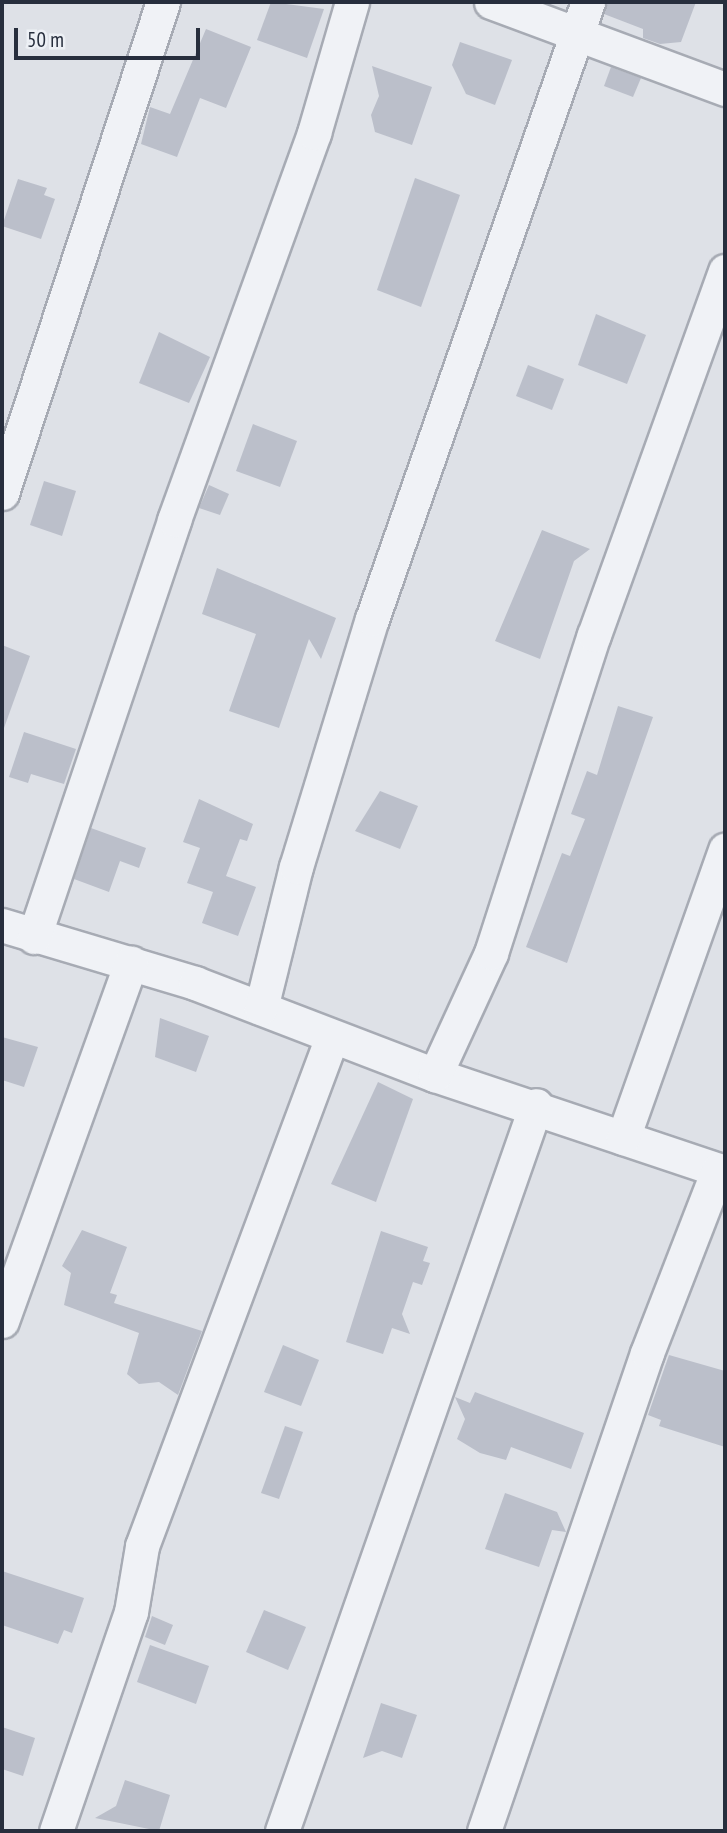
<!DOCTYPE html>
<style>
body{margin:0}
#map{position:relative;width:727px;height:1833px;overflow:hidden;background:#dee1e7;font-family:"PT Sans Narrow",sans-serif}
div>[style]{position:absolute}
.building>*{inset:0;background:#bbbfca}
.roads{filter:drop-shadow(2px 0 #a7abb4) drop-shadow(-2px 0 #a7abb4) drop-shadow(0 2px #a7abb4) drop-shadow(0 -2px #a7abb4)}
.minor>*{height:33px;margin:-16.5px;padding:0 16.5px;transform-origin:16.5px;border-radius:16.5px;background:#f0f2f6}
span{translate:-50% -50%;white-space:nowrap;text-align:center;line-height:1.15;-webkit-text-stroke:6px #edf0f5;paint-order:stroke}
.frame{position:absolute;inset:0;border:4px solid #272e3d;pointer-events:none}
.scale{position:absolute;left:14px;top:28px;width:186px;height:32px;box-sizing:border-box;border:4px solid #272e3d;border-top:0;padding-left:9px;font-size:21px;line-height:24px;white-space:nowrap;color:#272e3d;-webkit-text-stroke:5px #edf0f5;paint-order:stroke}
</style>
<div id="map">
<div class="building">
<div style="clip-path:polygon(271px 2px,324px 9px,307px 58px,257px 40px)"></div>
<div style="clip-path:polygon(607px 2px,696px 2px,681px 42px,660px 44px,643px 38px,643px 29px,604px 14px)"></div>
<div style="clip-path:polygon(206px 29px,251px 47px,226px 108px,200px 98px,177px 157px,141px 144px,150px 107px,170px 114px)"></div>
<div style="clip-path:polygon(460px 42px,512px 60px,495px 105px,466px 94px,452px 65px)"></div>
<div style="clip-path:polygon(372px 66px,432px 87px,412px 145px,375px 132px,371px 115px,379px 96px)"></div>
<div style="clip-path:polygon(611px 67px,641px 78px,633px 97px,604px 86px)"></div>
<div style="clip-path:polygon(415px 178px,460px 195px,421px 307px,377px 290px)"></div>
<div style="clip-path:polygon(18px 179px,47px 188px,44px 195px,55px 199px,41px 239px,2px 226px)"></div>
<div style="clip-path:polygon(596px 314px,646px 335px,627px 384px,578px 365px)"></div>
<div style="clip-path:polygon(159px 332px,210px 357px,189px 403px,139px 383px)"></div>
<div style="clip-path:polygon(528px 365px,564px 379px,552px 410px,516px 396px)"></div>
<div style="clip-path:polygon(253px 424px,297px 441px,280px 487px,236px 471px)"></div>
<div style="clip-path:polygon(44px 481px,76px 491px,62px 536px,30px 525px)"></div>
<div style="clip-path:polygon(209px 485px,229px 494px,220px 515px,199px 508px)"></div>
<div style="clip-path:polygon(542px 530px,590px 549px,574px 561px,540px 659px,495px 641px)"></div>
<div style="clip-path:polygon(217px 568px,336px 618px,321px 659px,309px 639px,279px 728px,229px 711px,256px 634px,202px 614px)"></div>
<div style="clip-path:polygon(2px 645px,30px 656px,4px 728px,2px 728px)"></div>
<div style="clip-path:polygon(618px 706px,653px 717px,567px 963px,526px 947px,562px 853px,570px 856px,585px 819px,571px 814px,587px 771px,597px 775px)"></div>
<div style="clip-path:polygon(24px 732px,76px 749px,64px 784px,31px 774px,28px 783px,9px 777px)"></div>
<div style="clip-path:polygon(380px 791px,418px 806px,400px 849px,355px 831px)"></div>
<div style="clip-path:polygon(199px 799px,253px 824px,247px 841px,240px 839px,226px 876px,256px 887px,238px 936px,202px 923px,213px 892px,187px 883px,200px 848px,183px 842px)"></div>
<div style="clip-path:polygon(91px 828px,146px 848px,139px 868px,120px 861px,109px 892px,74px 879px)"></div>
<div style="clip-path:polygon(160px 1018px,209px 1036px,196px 1072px,155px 1057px)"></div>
<div style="clip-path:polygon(2px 1037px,38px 1047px,24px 1087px,2px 1080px)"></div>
<div style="clip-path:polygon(378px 1082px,413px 1099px,376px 1202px,331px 1184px)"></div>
<div style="clip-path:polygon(82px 1230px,127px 1247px,110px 1293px,117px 1295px,114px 1303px,202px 1331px,178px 1395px,159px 1382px,139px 1384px,127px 1374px,139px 1333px,64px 1305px,71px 1273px,62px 1266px)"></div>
<div style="clip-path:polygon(381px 1231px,428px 1247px,423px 1261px,430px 1263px,422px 1285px,413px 1282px,402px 1314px,410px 1334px,392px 1328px,383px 1354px,346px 1342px)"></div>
<div style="clip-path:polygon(283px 1345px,319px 1360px,301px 1406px,264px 1392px)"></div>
<div style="clip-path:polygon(669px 1355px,725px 1371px,725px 1447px,659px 1426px,661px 1420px,648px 1415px)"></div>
<div style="clip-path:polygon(475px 1392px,584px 1433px,571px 1469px,511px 1447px,506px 1460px,480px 1453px,457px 1439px,465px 1419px,455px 1397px,470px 1403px)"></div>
<div style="clip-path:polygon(285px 1426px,303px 1432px,279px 1499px,261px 1493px)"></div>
<div style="clip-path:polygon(505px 1493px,557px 1512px,566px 1532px,552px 1530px,539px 1567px,485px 1549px)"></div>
<div style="clip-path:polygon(2px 1571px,84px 1598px,72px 1633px,64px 1630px,58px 1644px,2px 1625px)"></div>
<div style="clip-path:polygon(264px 1610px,306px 1627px,288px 1670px,246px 1652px)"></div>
<div style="clip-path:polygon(152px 1616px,173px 1625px,165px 1645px,145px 1637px)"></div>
<div style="clip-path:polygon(150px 1645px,209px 1666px,196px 1704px,137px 1682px)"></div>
<div style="clip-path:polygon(381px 1703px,417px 1715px,402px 1758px,382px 1751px,363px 1758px)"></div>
<div style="clip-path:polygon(2px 1727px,35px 1738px,23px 1776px,2px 1769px)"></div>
<div style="clip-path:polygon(125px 1780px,170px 1795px,159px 1831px,95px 1818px,116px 1806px)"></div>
</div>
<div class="roads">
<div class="minor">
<div style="left:491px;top:2px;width:250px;rotate:20.4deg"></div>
<div style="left:2px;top:493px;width:517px;rotate:-71.85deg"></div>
<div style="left:2px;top:925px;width:202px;rotate:16.7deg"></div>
<div style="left:195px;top:983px;width:257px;rotate:21deg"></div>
<div style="left:435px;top:1075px;width:306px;rotate:18.5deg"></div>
<div style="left:34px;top:937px;width:440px;rotate:-71.4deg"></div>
<div style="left:174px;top:520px;width:412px;rotate:-70.1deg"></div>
<div style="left:314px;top:133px;width:136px;rotate:-73.8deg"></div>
<div style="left:261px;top:1008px;width:145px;rotate:-76.1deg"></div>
<div style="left:296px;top:867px;width:259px;rotate:-73deg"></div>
<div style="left:372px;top:619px;width:654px;rotate:-70.71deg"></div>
<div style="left:435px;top:1075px;width:134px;rotate:-65.3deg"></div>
<div style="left:491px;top:953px;width:334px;rotate:-72.1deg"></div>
<div style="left:594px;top:635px;width:387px;rotate:-70.2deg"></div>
<div style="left:623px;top:1138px;width:306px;rotate:-70.5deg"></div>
<div style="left:2px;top:1321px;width:381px;rotate:-70.2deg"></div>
<div style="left:56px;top:1831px;width:231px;rotate:-71.1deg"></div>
<div style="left:131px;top:1612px;width:67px;rotate:-80.5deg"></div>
<div style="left:142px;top:1546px;width:543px;rotate:-69.53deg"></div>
<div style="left:282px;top:1831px;width:769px;rotate:-70.72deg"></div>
<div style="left:484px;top:1831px;width:505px;rotate:-71.17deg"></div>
<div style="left:647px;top:1353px;width:196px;rotate:-68.8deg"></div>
</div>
</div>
<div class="frame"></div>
<div class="scale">50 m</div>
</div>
